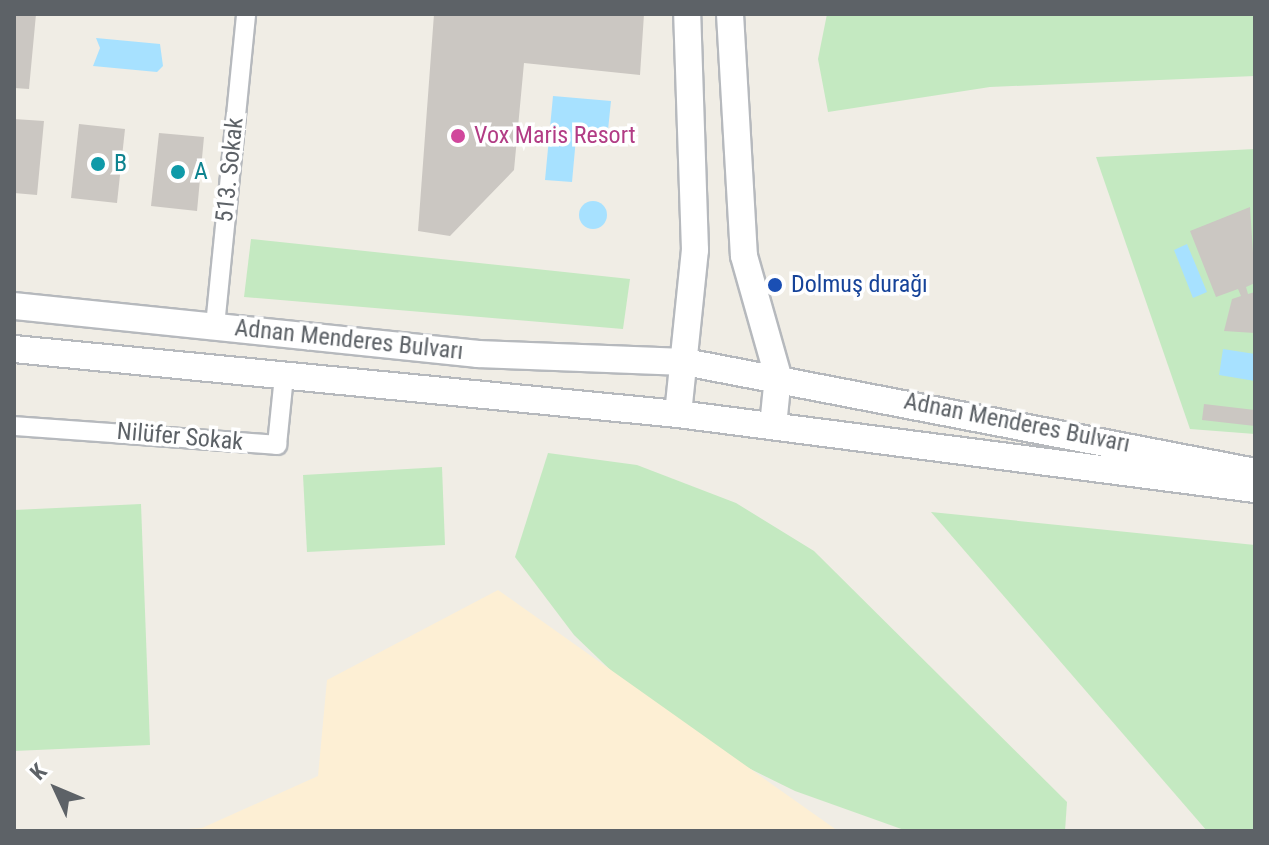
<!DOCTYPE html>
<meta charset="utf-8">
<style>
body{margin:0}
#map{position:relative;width:1269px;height:845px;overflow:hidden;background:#f0ede5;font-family:"Roboto Condensed",sans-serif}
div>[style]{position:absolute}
.green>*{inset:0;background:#c4e9c1}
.sand>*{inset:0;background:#fdefd4}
.water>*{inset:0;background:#a7e1ff}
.round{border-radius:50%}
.building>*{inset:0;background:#cbc7c2}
.roads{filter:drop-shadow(2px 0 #b6b9bd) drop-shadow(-2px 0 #b6b9bd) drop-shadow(0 2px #b6b9bd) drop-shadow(0 -2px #b6b9bd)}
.street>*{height:18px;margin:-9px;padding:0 9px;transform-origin:9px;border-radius:9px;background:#fff}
.secondary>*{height:26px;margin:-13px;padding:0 13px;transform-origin:13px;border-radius:13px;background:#fff}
.dots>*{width:22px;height:22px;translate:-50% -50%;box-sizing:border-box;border:4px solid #fff;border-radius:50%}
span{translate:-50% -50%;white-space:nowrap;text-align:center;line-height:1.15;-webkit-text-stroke:7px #fff;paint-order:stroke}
.hotel-label{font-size:24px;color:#b23c85}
.left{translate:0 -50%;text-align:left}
.culture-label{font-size:24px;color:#0d838f}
.street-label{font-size:24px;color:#5d6267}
.transit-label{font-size:24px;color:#164399}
.frame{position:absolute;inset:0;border:16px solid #5d6267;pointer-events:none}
.north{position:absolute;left:16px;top:749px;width:80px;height:80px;-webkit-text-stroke:6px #fff;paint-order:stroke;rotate:314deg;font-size:22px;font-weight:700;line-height:32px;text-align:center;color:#5d6267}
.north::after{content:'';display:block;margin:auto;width:28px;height:36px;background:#5d6267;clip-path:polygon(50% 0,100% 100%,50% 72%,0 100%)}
</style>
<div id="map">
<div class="green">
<div style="clip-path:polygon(827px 14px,1255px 14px,1255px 76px,990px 87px,828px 112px,818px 59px)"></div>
<div style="clip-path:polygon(1255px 149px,1255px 434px,1190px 429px,1096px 157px)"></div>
<div style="clip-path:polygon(251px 239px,630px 279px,623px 329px,244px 297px)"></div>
<div style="clip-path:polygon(548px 453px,637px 465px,736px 503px,814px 551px,1067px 802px,1065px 831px,907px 831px,795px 791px,674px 731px,574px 635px,515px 557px)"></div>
<div style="clip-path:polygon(442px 467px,445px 545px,307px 552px,303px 475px)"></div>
<div style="clip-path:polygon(141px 504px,150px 745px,14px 751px,14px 510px)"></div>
<div style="clip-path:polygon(931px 512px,1255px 545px,1255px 831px,1207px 831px)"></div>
</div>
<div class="sand">
<div style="clip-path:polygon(498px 590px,838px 831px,155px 831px,202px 828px,318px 776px,327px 680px)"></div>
</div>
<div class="water">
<div style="clip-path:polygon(96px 38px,160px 44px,163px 66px,157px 72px,93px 66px,100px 48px)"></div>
<div style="clip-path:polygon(553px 96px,611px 101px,608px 130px,577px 127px,572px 182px,545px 180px)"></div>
<div class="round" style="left:579px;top:201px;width:28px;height:28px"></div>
<div style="clip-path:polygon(1187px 244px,1207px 292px,1193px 298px,1174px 250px)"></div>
<div style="clip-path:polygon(1223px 349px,1255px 354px,1255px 381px,1219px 375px)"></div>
</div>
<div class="building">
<div style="clip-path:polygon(14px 14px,36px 14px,29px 89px,14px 88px)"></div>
<div style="clip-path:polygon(434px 14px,644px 14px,640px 75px,524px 63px,514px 170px,450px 236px,418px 231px)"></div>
<div style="clip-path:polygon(14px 119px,44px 121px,37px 195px,14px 193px)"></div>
<div style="clip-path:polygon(79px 124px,125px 129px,117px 203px,71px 198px)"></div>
<div style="clip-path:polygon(159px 133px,204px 137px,197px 211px,151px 206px)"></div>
<div style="clip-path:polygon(1250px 207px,1255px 283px,1246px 287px,1248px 294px,1255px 292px,1255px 333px,1224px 331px,1232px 299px,1241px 296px,1238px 289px,1216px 297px,1190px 231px)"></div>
<div style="clip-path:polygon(1204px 404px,1255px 410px,1255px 426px,1202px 420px)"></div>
</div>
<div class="roads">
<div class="street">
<div style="left:215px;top:326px;width:314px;rotate:-84.3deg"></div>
<div style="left:14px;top:426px;width:264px;rotate:4.1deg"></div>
<div style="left:277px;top:445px;width:69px;rotate:-84.2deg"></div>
</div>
<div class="secondary">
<div style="left:730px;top:14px;width:242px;rotate:86.7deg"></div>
<div style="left:744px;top:256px;width:125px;rotate:74.2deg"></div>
<div style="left:778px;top:376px;width:50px;rotate:95.7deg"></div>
<div style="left:14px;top:306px;width:466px;rotate:5.9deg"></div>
<div style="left:478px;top:354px;width:207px;rotate:2.2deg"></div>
<div style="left:685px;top:362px;width:581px;rotate:10.92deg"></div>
<div style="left:14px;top:349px;width:667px;rotate:5.59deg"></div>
<div style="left:678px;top:414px;width:582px;rotate:7.41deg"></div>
<div style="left:678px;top:414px;width:165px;rotate:-84.1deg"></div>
<div style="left:695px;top:250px;width:236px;rotate:-91.9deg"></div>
</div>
</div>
<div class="dots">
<div style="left:458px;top:136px;background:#d1479c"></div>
<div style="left:98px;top:164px;background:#0f9aa8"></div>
<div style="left:178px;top:172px;background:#0f9aa8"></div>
<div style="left:775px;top:285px;background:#1a4fb4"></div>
</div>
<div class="hotel-label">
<span class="left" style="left:474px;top:136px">Vox Maris Resort</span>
</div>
<div class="culture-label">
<span class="left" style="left:114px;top:164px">B</span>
<span class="left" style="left:194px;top:172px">A</span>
</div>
<div class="street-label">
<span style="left:230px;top:170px;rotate:-84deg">513. Sokak</span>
<span style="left:349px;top:340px;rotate:6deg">Adnan Menderes Bulvarı</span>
<span style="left:1017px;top:423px;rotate:11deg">Adnan Menderes Bulvarı</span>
<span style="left:180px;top:437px;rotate:5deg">Nilüfer Sokak</span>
</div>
<div class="transit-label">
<span class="left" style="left:791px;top:285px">Dolmuş durağı</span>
</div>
<div class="frame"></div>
<div class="north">K</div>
</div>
